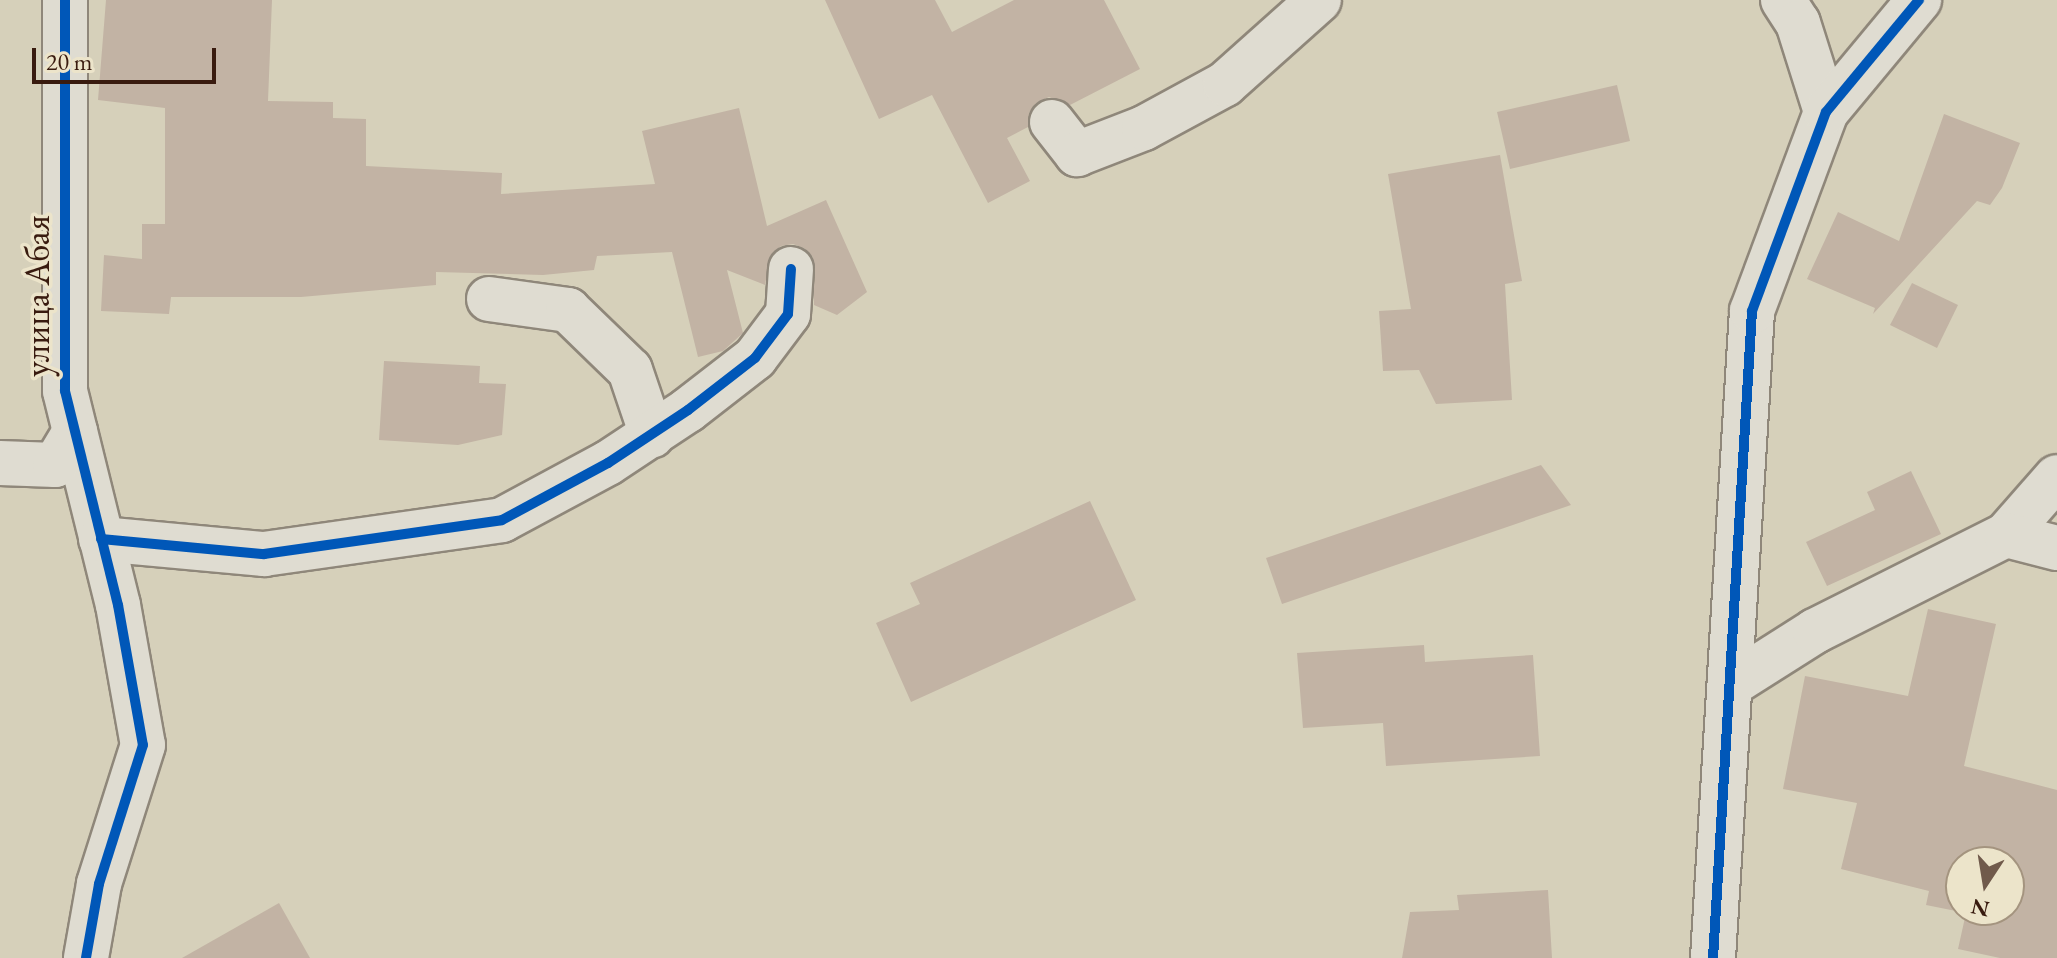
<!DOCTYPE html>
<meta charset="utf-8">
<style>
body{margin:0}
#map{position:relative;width:2057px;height:958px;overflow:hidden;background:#d6d0ba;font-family:"EB Garamond",serif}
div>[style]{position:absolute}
.building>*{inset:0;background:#c2b3a4}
.roads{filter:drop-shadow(2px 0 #8f877a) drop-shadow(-2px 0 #8f877a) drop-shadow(0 2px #8f877a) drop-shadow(0 -2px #8f877a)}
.minor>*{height:44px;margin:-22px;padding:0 22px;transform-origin:22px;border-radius:22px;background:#dfdcd1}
.cycleway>*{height:10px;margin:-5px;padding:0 5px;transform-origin:5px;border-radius:5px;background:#0057b8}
span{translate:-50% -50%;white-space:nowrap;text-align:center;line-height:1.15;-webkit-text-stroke:7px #ece4ca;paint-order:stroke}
.street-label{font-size:36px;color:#391b0f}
.north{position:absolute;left:1945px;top:846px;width:80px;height:80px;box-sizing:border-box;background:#ece4ca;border:2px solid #a4947f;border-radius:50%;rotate:192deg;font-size:22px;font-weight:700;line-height:32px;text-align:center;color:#391b0f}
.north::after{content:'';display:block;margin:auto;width:28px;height:36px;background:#705a4b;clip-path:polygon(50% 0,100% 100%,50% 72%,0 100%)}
.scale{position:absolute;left:32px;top:48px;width:184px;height:36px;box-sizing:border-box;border:4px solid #391b0f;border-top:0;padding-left:10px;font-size:24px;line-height:28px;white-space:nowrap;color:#391b0f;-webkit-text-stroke:6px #ece4ca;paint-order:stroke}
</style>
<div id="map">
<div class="building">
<div style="clip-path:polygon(106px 0,272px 0,268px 101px,333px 102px,333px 118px,366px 119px,366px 166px,502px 173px,501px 194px,655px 184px,642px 131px,739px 108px,767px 226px,826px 200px,867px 292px,837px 315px,814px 305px,813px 257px,804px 248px,793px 244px,781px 246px,770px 256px,765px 285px,727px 270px,743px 333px,723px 351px,698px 357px,672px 252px,597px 256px,594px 270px,543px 275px,436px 272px,436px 285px,301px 297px,171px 297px,169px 314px,101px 311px,104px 255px,142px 259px,142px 224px,165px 224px,165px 108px,98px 100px)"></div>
<div style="clip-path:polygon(825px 0,935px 0,952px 32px,1014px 0,1104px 0,1140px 69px,1070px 105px,1049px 97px,1036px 103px,1029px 113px,1028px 127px,1007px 138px,1030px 181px,988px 203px,932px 95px,879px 119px)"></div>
<div style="clip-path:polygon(1617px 85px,1630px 141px,1510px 169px,1497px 112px)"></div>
<div style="clip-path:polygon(1944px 114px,2020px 143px,2002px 188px,1990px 205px,1977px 201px,1873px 314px,1875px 308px,1807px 279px,1838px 212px,1899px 241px)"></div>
<div style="clip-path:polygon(1500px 155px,1522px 281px,1505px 284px,1512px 400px,1436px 404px,1419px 370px,1383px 371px,1379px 311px,1411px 309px,1388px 174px)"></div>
<div style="clip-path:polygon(1912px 283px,1958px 305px,1937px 348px,1890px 325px)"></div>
<div style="clip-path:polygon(384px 361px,480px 366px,479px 383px,506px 384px,502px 435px,458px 445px,379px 440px)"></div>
<div style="clip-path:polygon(1541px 465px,1571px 505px,1282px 604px,1266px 558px)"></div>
<div style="clip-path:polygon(1911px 471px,1941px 534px,1827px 586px,1806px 542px,1875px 510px,1867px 492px)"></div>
<div style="clip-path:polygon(1090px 501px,1136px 600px,911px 702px,876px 623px,920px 604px,910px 583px)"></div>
<div style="clip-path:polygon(evenodd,1928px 609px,1996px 624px,1964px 766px,2057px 790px,2057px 958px,2000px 958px,1958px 949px,1966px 913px,1926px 905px,1929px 891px,1841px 869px,1857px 803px,1783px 789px,1805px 676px,1908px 696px,1928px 609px,1961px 862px,2009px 862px,2009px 910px,1961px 910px,1961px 862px)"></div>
<div style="clip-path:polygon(1424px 645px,1425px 662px,1533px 655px,1540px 756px,1386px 766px,1383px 723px,1303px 728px,1297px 653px)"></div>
<div style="clip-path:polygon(1548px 890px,1552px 958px,1402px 958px,1410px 912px,1459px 910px,1457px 895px)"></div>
<div style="clip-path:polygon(279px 903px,310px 958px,182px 958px)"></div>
</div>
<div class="roads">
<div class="minor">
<div style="left:65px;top:0;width:391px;rotate:90deg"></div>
<div style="left:65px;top:391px;width:220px;rotate:76.1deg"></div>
<div style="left:118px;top:605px;width:142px;rotate:79.9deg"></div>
<div style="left:143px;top:745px;width:146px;rotate:107.6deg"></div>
<div style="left:99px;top:884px;width:75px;rotate:100deg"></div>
<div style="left:1783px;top:0;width:27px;rotate:57deg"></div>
<div style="left:1798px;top:23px;width:93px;rotate:72.5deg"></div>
<div style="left:1052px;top:122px;width:41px;rotate:52deg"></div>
<div style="left:1077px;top:154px;width:72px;rotate:-21.2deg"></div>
<div style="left:1144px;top:128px;width:92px;rotate:-28.5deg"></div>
<div style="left:1225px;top:84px;width:126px;rotate:-41.8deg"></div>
<div style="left:489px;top:299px;width:80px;rotate:7.9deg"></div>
<div style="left:568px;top:310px;width:86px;rotate:44.1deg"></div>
<div style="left:630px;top:370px;width:69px;rotate:71.3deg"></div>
<div style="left:0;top:463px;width:55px;rotate:2.1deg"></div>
<div style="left:55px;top:465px;width:39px;rotate:-59deg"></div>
<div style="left:2006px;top:535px;width:77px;rotate:-48.7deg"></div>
<div style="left:101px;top:539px;width:164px;rotate:5.3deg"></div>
<div style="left:264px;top:554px;width:240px;rotate:-8.1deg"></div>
<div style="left:502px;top:520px;width:120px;rotate:-28.3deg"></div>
<div style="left:608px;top:463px;width:96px;rotate:-33.5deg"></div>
<div style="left:688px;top:410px;width:85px;rotate:-37.8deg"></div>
<div style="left:755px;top:358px;width:55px;rotate:-53.1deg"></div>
<div style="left:788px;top:314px;width:45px;rotate:-86.2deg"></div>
<div style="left:1730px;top:685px;width:101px;rotate:-32.4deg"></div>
<div style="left:1815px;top:631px;width:214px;rotate:-26.7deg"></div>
<div style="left:2006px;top:535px;width:53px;rotate:14.3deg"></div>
<div style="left:1713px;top:958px;width:648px;rotate:-86.55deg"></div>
<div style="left:1752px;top:311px;width:212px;rotate:-69.6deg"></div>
<div style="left:1826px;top:112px;width:146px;rotate:-50.3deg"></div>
</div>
</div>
<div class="cycleway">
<div style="left:65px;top:0;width:391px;rotate:90deg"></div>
<div style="left:65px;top:391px;width:220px;rotate:76.1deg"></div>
<div style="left:118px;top:605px;width:142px;rotate:79.9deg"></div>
<div style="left:143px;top:745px;width:146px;rotate:107.6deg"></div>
<div style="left:99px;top:884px;width:75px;rotate:100deg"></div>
<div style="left:101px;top:539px;width:164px;rotate:5.3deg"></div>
<div style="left:264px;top:554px;width:240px;rotate:-8.1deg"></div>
<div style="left:502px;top:520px;width:120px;rotate:-28.3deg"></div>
<div style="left:608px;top:463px;width:96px;rotate:-33.5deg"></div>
<div style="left:688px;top:410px;width:85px;rotate:-37.8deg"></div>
<div style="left:755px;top:358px;width:55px;rotate:-53.1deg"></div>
<div style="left:788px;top:314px;width:45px;rotate:-86.2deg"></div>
<div style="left:1713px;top:958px;width:648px;rotate:-86.55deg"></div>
<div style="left:1752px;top:311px;width:212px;rotate:-69.6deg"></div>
<div style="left:1826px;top:112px;width:146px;rotate:-50.3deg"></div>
</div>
<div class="street-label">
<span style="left:37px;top:296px;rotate:-90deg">улица Абая</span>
</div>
<div class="north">N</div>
<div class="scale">20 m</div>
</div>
